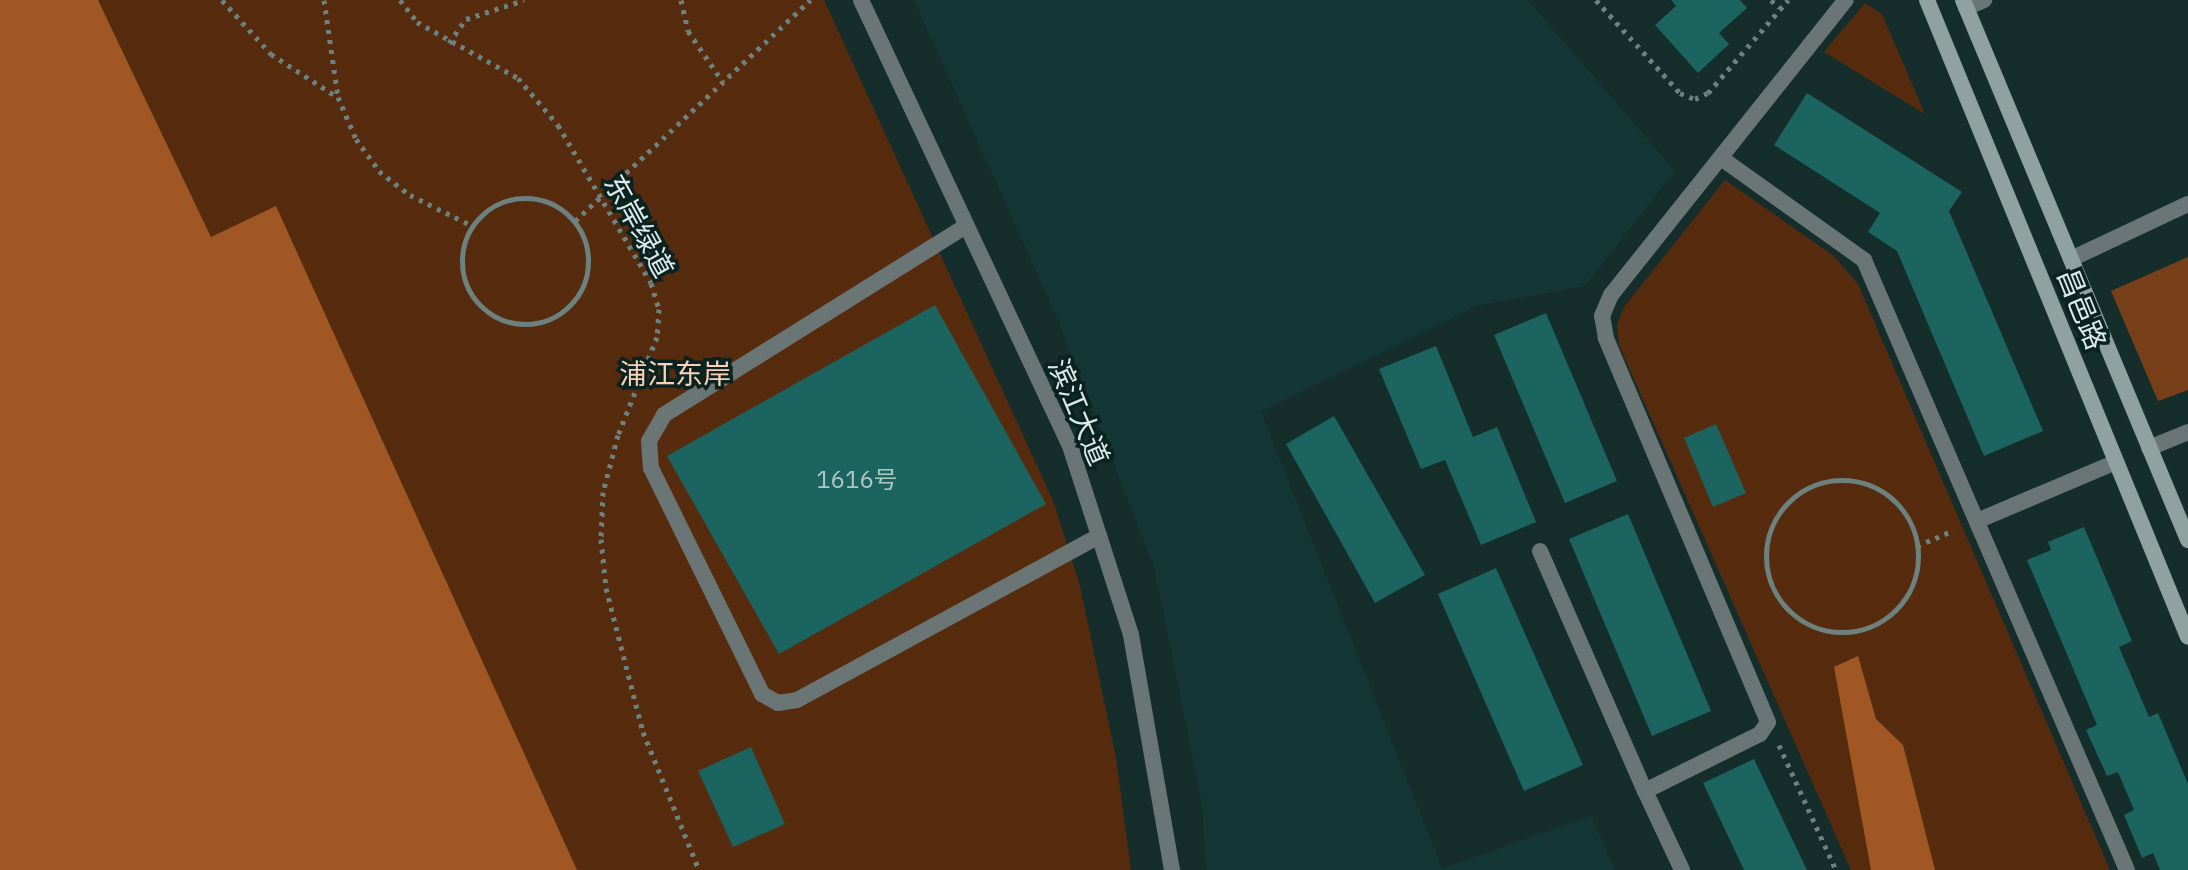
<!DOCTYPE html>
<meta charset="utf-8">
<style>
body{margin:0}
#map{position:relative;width:2188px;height:870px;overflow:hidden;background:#152d2b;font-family:"IBM Plex Sans","Noto Sans SC",sans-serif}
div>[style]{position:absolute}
.built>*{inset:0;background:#143735}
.green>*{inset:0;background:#572c0e}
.forest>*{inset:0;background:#784019}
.water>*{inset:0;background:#a05723}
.building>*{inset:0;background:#1b6460}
.path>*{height:5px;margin-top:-2.5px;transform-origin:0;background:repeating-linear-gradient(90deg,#6d817f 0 4px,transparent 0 10px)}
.path>.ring{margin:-2.5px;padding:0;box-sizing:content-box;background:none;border:5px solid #6d817f;border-radius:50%}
.lane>*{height:16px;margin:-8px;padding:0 8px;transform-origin:8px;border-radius:8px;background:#6a7675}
.street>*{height:16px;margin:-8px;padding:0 8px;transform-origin:8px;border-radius:8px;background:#6a7675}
.secondary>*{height:16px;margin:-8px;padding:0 8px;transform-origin:8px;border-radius:8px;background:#90a2a0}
span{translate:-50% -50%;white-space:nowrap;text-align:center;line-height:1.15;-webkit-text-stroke:7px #0a2321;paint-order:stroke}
.number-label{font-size:24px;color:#acc8c7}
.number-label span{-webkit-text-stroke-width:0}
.street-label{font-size:28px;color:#dceae9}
.park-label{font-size:28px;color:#fad0b7}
</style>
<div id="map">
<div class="built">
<div style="clip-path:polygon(914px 0,1528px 0,1675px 171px,1585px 286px,1476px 306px,1261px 412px,1442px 868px,1591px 816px,1615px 870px,1206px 870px,1202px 803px,1154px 567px,1056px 315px)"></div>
</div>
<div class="green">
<div style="clip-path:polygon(98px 0,824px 0,1054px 503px,1080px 586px,1116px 758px,1131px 870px,577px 870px,276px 207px,211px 237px)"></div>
<div style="clip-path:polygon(1865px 3px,1882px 14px,1925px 114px,1824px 52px)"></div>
<div style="clip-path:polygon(1725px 180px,1834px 256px,1858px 284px,2110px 870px,1851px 870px,1619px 345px,1617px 325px,1624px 307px)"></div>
</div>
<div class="forest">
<div style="clip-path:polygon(2188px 257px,2188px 390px,2158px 401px,2111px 291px)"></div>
</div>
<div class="water">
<div style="clip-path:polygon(0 0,98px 0,211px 237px,276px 206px,577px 870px,0 870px)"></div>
<div style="clip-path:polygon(1858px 656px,1876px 719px,1903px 745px,1935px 870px,1871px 870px,1834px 667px)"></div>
</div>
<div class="building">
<div style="clip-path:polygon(1671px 0,1740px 0,1747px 8px,1719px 33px,1729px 44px,1698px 73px,1655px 25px,1676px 6px)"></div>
<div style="clip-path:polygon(1807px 93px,1962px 192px,1949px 211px,2043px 431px,1984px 456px,1897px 251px,1868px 232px,1880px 213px,1774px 145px)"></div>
<div style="clip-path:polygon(935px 305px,1046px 504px,779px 654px,667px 456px)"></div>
<div style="clip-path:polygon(1546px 313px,1617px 481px,1565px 503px,1494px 335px)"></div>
<div style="clip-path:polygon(1436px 346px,1473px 437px,1497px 427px,1536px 522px,1481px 545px,1445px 460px,1421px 469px,1379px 369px)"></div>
<div style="clip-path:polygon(1334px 416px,1425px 575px,1375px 603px,1286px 444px)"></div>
<div style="clip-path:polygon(1716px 424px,1746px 493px,1713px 507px,1684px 438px)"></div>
<div style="clip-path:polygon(1628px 514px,1711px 711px,1652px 736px,1569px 539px)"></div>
<div style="clip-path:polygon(2084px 527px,2132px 641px,2119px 647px,2149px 717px,2158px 713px,2188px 784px,2188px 870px,2160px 870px,2153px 853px,2142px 858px,2124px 815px,2134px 810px,2118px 772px,2107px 776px,2086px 730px,2097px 725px,2027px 560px,2051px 550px,2048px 542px)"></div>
<div style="clip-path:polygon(1496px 568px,1583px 765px,1524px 791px,1438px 594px)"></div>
<div style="clip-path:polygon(751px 747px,785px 824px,733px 847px,698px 771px)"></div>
<div style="clip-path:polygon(1754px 759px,1807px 870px,1744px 870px,1703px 783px)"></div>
</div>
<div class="path">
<div style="left:222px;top:0;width:73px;rotate:47.8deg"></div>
<div style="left:271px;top:54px;width:77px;rotate:32.9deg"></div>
<div style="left:324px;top:0;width:98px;rotate:81.8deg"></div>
<div style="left:338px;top:97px;width:46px;rotate:66.8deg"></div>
<div style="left:356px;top:139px;width:39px;rotate:54deg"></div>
<div style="left:379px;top:171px;width:39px;rotate:38deg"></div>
<div style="left:410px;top:195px;width:70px;rotate:26.2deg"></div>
<div style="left:400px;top:0;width:28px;rotate:52deg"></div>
<div style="left:417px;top:22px;width:115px;rotate:29deg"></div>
<div style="left:518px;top:78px;width:62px;rotate:49.6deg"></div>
<div style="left:558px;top:125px;width:183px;rotate:59.5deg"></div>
<div style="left:651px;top:283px;width:27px;rotate:73deg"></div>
<div style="left:659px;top:309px;width:28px;rotate:94deg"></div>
<div style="left:657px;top:337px;width:105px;rotate:111.7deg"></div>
<div style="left:618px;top:435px;width:59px;rotate:104.7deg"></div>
<div style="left:603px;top:492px;width:47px;rotate:92.4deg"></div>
<div style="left:601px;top:539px;width:49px;rotate:84.2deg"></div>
<div style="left:606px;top:588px;width:149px;rotate:75.6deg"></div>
<div style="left:643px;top:732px;width:149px;rotate:67.9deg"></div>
<div style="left:681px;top:0;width:32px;rotate:77deg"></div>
<div style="left:688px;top:31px;width:62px;rotate:55.5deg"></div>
<div style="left:1596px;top:0;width:125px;rotate:47.9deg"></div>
<div style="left:1680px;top:93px;width:16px;rotate:22deg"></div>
<div style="left:1695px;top:99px;width:14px;rotate:-25deg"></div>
<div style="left:1708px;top:93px;width:123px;rotate:-49.3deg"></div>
<div style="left:1771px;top:0;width:11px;rotate:41deg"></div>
<div style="left:449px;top:43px;width:29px;rotate:-55deg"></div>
<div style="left:466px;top:19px;width:61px;rotate:-18.1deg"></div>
<div class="ring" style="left:462px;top:198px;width:121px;height:121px"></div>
<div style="left:575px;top:221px;width:323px;rotate:-43.2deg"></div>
<div class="ring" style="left:1766px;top:480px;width:147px;height:147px"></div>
<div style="left:1917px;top:546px;width:40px;rotate:-23.4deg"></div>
<div style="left:1779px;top:745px;width:137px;rotate:65.5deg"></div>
</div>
<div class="lane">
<div style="left:1966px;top:8px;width:20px;rotate:-24deg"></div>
<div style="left:1721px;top:158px;width:176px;rotate:35.5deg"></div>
<div style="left:1864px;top:260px;width:664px;rotate:66.68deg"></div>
<div style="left:966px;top:226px;width:356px;rotate:148deg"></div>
<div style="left:664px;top:415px;width:30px;rotate:120deg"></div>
<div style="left:649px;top:441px;width:27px;rotate:86deg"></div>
<div style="left:651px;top:468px;width:252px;rotate:63.8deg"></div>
<div style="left:762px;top:694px;width:18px;rotate:29deg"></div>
<div style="left:778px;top:703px;width:19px;rotate:-9deg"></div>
<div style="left:797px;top:700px;width:344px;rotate:-28.5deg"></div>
<div style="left:2071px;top:259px;width:129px;rotate:-25.2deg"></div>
<div style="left:2149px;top:448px;width:42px;rotate:-22.3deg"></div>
<div style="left:1977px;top:521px;width:151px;rotate:-23deg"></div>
<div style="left:1540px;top:551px;width:262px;rotate:66.4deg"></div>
<div style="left:1682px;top:870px;width:87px;rotate:-115.1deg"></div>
<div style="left:1645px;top:791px;width:128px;rotate:-26.4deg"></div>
<div style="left:1760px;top:734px;width:14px;rotate:-56deg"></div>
<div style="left:1768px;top:722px;width:417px;rotate:-112.9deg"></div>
<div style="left:1606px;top:338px;width:22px;rotate:-100deg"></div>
<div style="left:1602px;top:316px;width:23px;rotate:-67deg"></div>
<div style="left:1611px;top:295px;width:377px;rotate:-51.5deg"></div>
</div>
<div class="street">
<div style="left:861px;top:0;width:496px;rotate:64.9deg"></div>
<div style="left:1071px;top:449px;width:195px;rotate:72.1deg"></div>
<div style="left:1131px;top:635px;width:239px;rotate:80.1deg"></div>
</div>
<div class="secondary">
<div style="left:1927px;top:0;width:688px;rotate:67.72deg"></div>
<div style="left:1963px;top:0;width:585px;rotate:67.38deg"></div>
</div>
<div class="number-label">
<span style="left:857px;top:480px">1616号</span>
</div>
<div class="street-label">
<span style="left:639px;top:226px;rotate:61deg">东岸绿道</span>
<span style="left:2082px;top:309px;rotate:68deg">昌邑路</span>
<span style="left:1079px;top:412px;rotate:67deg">滨江大道</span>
</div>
<div class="park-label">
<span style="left:675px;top:374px">浦江东岸</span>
</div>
</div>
